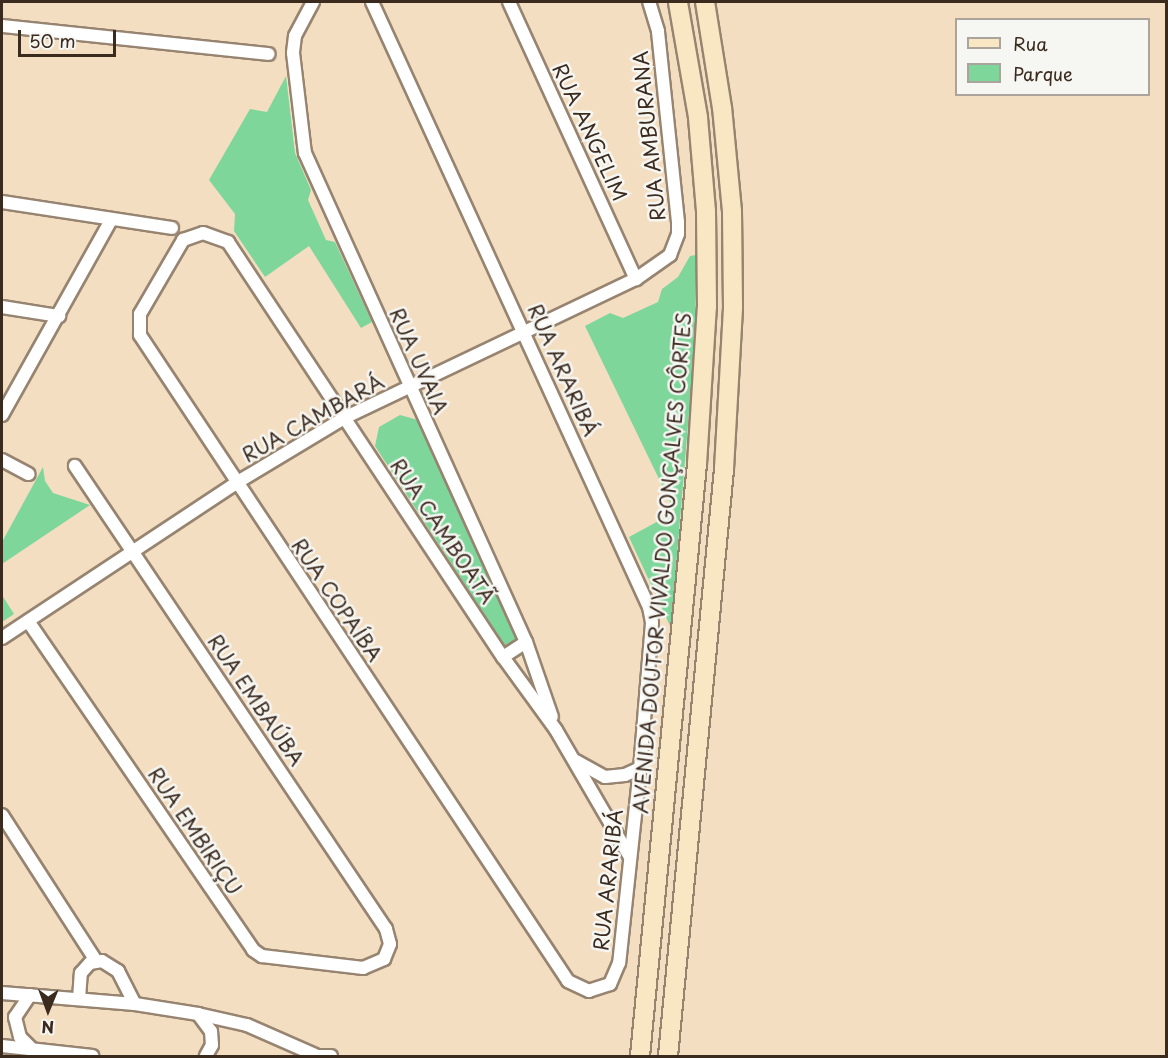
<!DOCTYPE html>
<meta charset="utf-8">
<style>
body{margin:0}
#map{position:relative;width:1168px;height:1058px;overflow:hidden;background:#f3dec2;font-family:"Playpen Sans",sans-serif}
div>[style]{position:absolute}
.green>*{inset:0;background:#7ed69a}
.roads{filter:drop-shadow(2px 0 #978470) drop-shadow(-2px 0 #978470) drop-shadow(0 2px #978470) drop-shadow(0 -2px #978470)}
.street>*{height:12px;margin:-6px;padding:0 6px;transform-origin:6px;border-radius:6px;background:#fff}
.secondary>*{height:18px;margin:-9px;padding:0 9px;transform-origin:9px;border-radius:9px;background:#f9e7c3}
span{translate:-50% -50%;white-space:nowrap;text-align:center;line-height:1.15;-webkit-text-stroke:5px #f6f6f2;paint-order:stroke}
.street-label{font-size:20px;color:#3b2a1e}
.frame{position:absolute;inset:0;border:3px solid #3b2a1e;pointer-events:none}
.legend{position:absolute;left:955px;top:18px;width:195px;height:78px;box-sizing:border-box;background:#f6f6f2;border:2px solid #aba49d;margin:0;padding:8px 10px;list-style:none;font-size:18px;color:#3b2a1e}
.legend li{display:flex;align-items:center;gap:12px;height:30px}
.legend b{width:30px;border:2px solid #aba49d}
.north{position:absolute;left:18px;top:980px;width:60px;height:60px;-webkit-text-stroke:4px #f6f6f2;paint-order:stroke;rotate:181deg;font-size:16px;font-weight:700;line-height:24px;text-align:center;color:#3b2a1e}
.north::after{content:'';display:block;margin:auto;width:21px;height:27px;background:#3b2a1e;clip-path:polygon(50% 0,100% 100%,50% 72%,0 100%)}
.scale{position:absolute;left:18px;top:30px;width:98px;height:27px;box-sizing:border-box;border:3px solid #3b2a1e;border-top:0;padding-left:8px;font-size:18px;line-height:21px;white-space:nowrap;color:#3b2a1e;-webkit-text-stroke:4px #f6f6f2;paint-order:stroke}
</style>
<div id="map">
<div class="green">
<div style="clip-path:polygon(286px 76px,295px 153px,311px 190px,308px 200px,326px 240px,335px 242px,372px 322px,361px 328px,309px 246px,265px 277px,234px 231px,235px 214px,209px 180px,250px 109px,267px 112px)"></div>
<div style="clip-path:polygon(696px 255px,695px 341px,671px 628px,629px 537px,675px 512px,585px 326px,610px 313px,623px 318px,658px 302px,662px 289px,678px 277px,690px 256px)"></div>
<div style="clip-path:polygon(400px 415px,418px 420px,516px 637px,516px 643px,505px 646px,375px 446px,379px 427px)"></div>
<div style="clip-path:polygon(43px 467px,45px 481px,53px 493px,90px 505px,2px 564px,2px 542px)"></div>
<div style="clip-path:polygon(2px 595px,14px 614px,2px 622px)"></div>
</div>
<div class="roads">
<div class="street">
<div style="left:313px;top:2px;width:38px;rotate:118deg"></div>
<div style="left:295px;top:36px;width:17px;rotate:97deg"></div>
<div style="left:293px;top:53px;width:101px;rotate:83.2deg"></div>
<div style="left:305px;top:153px;width:537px;rotate:65.68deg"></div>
<div style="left:526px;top:642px;width:79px;rotate:70.9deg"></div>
<div style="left:372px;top:2px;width:665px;rotate:65.4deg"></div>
<div style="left:649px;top:607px;width:16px;rotate:79deg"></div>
<div style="left:652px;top:623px;width:145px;rotate:94.7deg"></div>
<div style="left:640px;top:768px;width:196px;rotate:96.1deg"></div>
<div style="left:619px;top:963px;width:23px;rotate:113deg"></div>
<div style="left:610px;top:984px;width:22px;rotate:162deg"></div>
<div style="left:589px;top:991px;width:23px;rotate:-155deg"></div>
<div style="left:568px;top:981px;width:775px;rotate:-123.53deg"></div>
<div style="left:140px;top:335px;width:21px;rotate:-90deg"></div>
<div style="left:140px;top:314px;width:86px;rotate:-59.8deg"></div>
<div style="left:183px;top:240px;width:21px;rotate:-19deg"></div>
<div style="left:203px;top:233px;width:27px;rotate:20deg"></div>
<div style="left:228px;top:242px;width:498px;rotate:56.5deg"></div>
<div style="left:503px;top:657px;width:90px;rotate:54deg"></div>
<div style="left:556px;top:730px;width:147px;rotate:59.8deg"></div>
<div style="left:509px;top:2px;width:305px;rotate:65.4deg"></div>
<div style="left:2px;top:26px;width:268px;rotate:6deg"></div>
<div style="left:2px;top:202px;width:172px;rotate:8.7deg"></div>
<div style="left:2px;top:307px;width:58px;rotate:9deg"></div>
<div style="left:2px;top:415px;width:223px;rotate:-60.8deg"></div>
<div style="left:2px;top:460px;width:30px;rotate:28deg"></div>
<div style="left:28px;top:621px;width:399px;rotate:55.6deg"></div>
<div style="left:253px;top:950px;width:11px;rotate:34deg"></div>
<div style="left:262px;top:956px;width:102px;rotate:6.8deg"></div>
<div style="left:363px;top:968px;width:23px;rotate:-23deg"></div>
<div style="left:384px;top:959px;width:16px;rotate:-68deg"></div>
<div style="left:390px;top:944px;width:16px;rotate:-105deg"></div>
<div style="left:386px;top:929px;width:558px;rotate:-123.89deg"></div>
<div style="left:2px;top:638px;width:281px;rotate:-33.5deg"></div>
<div style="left:236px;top:483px;width:126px;rotate:-31deg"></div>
<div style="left:344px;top:418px;width:323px;rotate:-25.5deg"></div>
<div style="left:636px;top:279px;width:42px;rotate:-35.2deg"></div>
<div style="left:670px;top:255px;width:22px;rotate:-69deg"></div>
<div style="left:678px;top:234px;width:12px;rotate:-90deg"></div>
<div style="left:678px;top:222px;width:192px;rotate:-96deg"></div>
<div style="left:658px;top:31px;width:30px;rotate:-107deg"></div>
<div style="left:503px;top:657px;width:27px;rotate:-33deg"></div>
<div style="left:576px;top:761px;width:33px;rotate:29deg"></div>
<div style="left:605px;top:777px;width:20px;rotate:-6deg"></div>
<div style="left:625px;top:775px;width:17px;rotate:-25deg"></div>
<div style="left:2px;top:815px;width:174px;rotate:57.2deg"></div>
<div style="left:2px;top:993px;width:133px;rotate:4.7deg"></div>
<div style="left:135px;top:1004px;width:64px;rotate:9deg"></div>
<div style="left:198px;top:1014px;width:50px;rotate:12.7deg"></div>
<div style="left:247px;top:1025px;width:74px;rotate:23.8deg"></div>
<div style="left:30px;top:995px;width:27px;rotate:124deg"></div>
<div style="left:15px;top:1017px;width:21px;rotate:76deg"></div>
<div style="left:20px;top:1037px;width:17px;rotate:45deg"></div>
<div style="left:79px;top:999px;width:26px;rotate:-86deg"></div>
<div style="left:81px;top:973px;width:13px;rotate:-48deg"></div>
<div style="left:90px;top:963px;width:12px;rotate:-9deg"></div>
<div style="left:102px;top:961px;width:19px;rotate:32deg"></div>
<div style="left:118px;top:971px;width:37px;rotate:63deg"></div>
<div style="left:198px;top:1014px;width:21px;rotate:53deg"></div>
<div style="left:211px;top:1031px;width:14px;rotate:86deg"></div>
<div style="left:212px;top:1045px;width:13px;rotate:119deg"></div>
<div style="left:2px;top:1046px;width:91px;rotate:6.3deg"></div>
<div style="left:309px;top:1056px;width:22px"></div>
</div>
<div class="secondary">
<div style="left:640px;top:1056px;width:595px;rotate:-84.5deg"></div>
<div style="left:697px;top:464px;width:157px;rotate:-86.4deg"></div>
<div style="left:707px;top:307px;width:96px;rotate:-90.6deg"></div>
<div style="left:706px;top:211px;width:94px;rotate:-94.9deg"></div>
<div style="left:698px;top:117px;width:117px;rotate:-99.9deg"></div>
<div style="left:668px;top:1056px;width:590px;rotate:-84.55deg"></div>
<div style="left:724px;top:469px;width:162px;rotate:-86.8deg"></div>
<div style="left:733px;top:307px;width:96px;rotate:-90.6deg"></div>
<div style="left:732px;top:211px;width:103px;rotate:-95.5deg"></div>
<div style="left:722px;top:108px;width:107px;rotate:-99.1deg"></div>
</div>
</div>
<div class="street-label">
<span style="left:590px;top:132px;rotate:65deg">RUA ANGELIM</span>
<span style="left:649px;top:136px;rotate:-96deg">RUA AMBURANA</span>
<span style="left:419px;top:361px;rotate:66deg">RUA UVAIA</span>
<span style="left:563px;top:370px;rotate:66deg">RUA ARARIBÁ</span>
<span style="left:313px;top:418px;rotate:-29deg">RUA CAMBARÁ</span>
<span style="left:443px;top:531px;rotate:56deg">RUA CAMBOATÃ</span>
<span style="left:662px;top:563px;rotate:-85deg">AVENIDA DOUTOR VIVALDO GONÇALVES CÔRTES</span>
<span style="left:337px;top:600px;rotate:56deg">RUA COPAÍBA</span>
<span style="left:256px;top:700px;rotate:56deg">RUA EMBAÚBA</span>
<span style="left:195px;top:831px;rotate:56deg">RUA EMBIRIÇU</span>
<span style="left:608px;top:880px;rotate:-84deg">RUA ARARIBÁ</span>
</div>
<div class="frame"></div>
<ul class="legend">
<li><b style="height:8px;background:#f9e7c3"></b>Rua</li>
<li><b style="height:16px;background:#7ed69a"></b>Parque</li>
</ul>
<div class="north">N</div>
<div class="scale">50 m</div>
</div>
